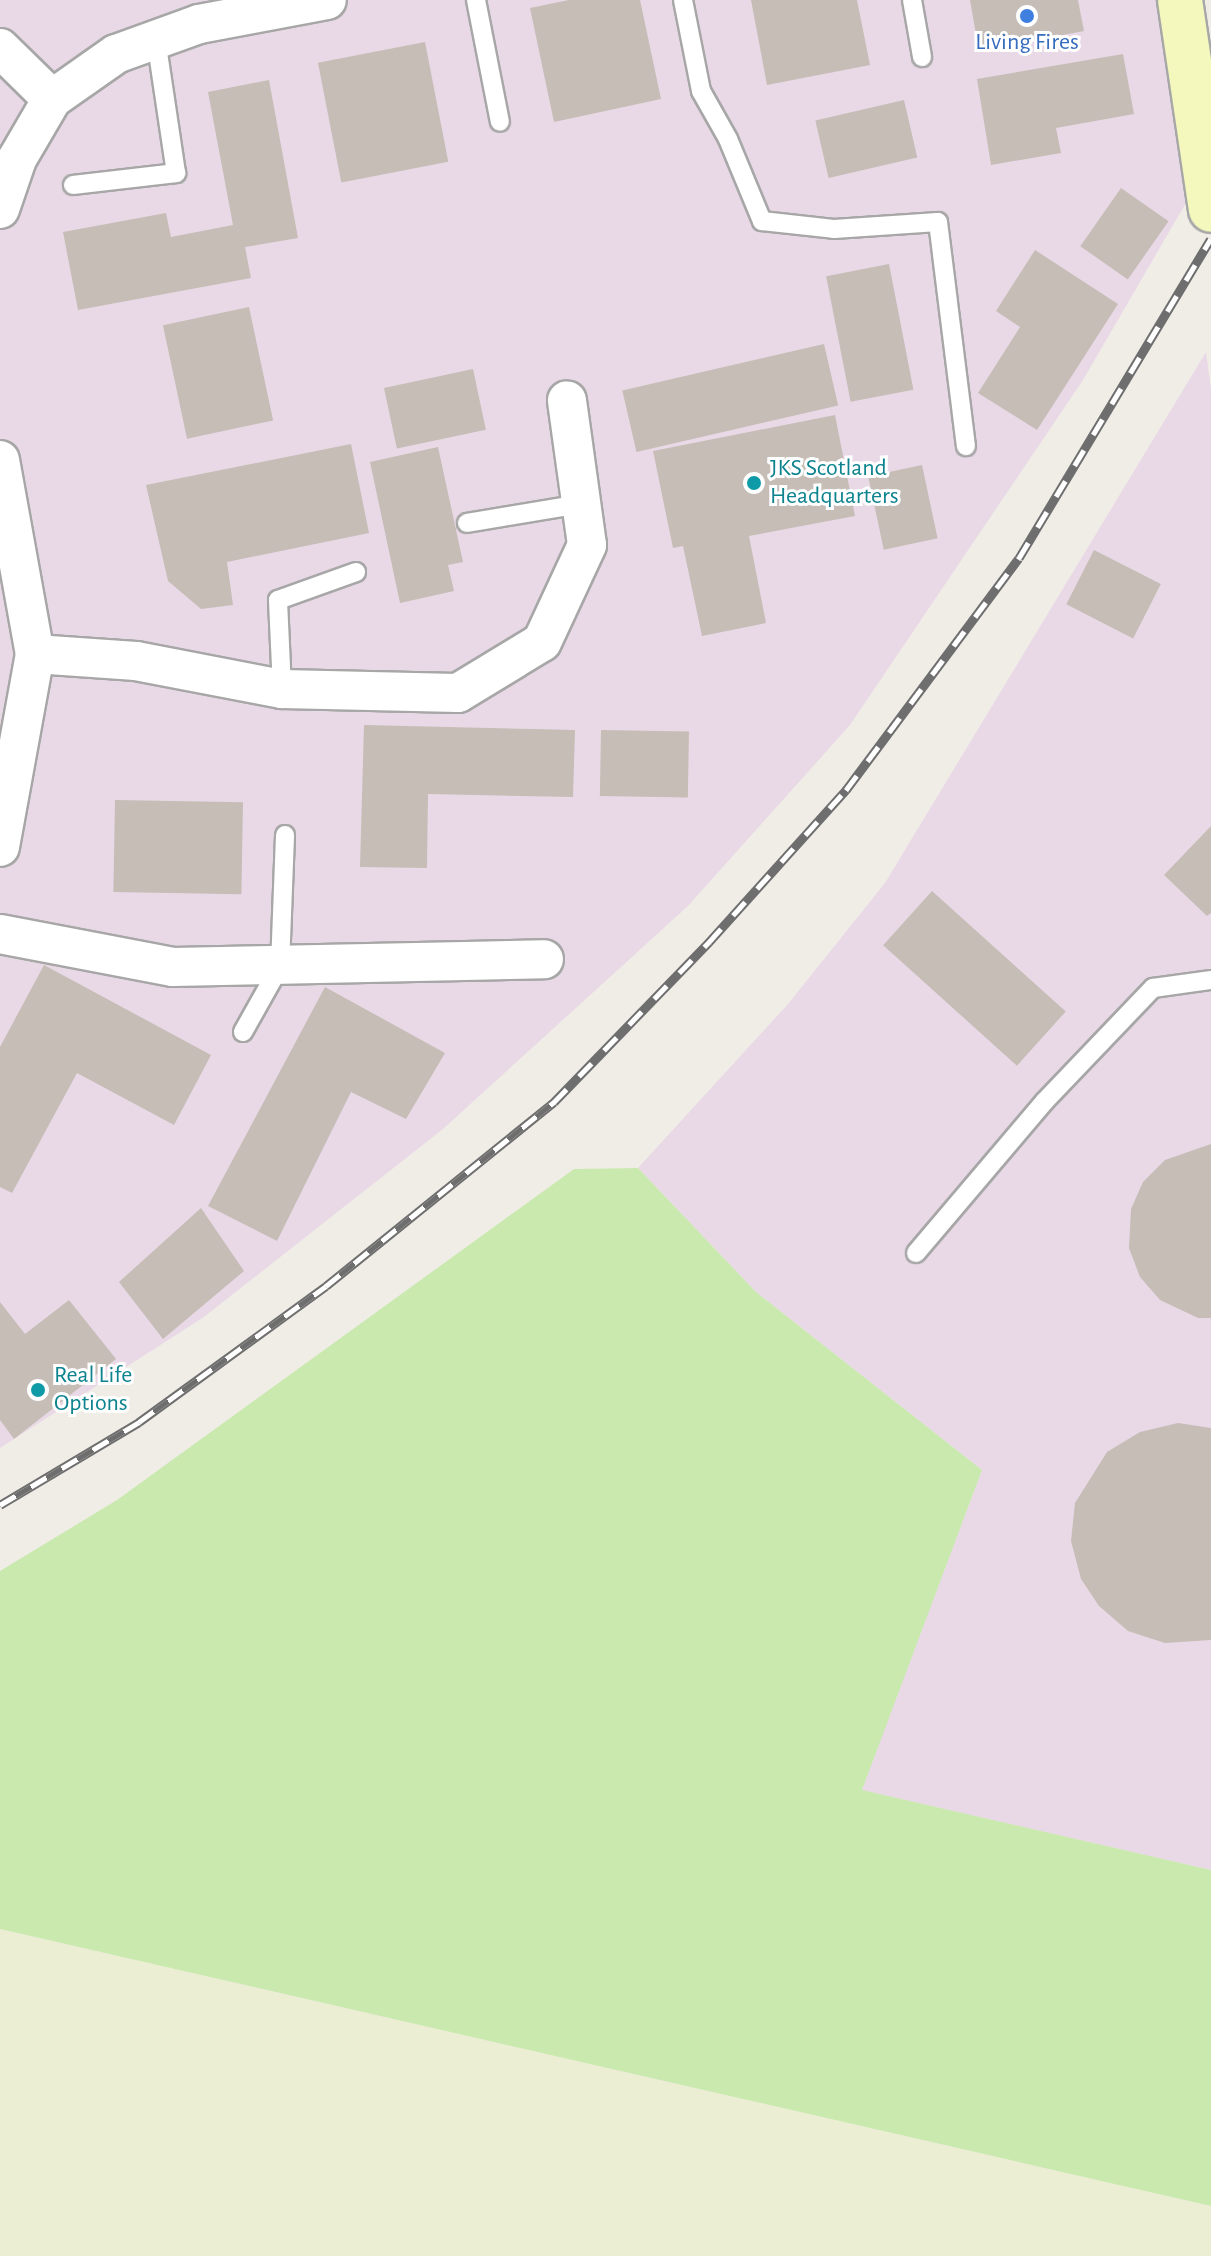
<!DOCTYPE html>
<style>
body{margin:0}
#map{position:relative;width:1211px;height:2256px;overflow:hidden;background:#f0ede7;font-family:"Alegreya Sans",sans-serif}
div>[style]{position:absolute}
.industrial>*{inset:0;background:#e9d9e6}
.farmland>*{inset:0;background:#eceed3}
.grass>*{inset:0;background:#cae9af}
.building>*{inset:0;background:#c5bdb6;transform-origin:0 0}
.roads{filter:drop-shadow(2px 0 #a7a7a7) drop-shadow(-2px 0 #a7a7a7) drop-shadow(0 2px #a7a7a7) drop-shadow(0 -2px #a7a7a7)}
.lane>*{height:18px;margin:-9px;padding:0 9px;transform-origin:9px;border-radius:9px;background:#fff}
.street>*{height:38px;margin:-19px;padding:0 19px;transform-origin:19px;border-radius:19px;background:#fff}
.secondary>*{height:44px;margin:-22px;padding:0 22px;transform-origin:22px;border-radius:22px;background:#f4f8bd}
.rail>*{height:9px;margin-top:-4.5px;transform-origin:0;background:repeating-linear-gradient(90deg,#fff 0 18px,#6e6e6e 0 36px);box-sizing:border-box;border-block:2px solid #6e6e6e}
.dots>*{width:22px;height:22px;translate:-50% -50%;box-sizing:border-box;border:4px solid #fff;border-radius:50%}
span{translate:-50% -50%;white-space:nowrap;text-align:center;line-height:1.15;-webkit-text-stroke:6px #fff;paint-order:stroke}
.shop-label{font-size:24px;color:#366cbe}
.culture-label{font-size:24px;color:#0d838f}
.left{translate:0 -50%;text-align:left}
</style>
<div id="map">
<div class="industrial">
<i style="clip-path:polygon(0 0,1156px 0,1190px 196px,1083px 380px,850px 725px,688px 906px,443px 1129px,204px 1317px,0 1448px)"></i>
<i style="clip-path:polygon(1206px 352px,1211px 389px,1211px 1870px,861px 1790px,982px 1470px,756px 1292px,638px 1168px,788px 1004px,885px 883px)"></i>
</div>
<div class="farmland">
<i style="clip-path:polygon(0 1929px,1211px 2206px,1211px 2256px,0 2256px)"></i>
</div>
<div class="grass">
<i style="clip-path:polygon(638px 1168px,756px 1292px,982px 1470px,862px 1790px,1211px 1870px,1211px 2206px,0 1929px,0 1571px,117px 1500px,574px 1169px)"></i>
</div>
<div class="building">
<i style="clip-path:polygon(569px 0,640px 0,661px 99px,554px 122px,530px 8px)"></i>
<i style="clip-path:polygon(751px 0,857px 0,870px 65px,767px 85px)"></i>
<i style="clip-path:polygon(970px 0,1078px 0,1084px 31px,979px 51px)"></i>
<i style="left:425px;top:42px;width:122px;height:109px;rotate:79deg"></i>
<i style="clip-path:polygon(1123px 54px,1134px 114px,1056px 128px,1061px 153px,991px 165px,977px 79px)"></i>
<i style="clip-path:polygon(269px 80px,298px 238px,245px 247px,251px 278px,78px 310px,63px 232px,166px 213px,171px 237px,233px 225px,208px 92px)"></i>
<i style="left:904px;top:100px;width:59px;height:91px;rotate:77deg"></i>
<i style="left:1121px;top:188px;width:58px;height:71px;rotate:35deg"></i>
<i style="clip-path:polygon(1035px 250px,1118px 304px,1037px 430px,978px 393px,1020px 327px,996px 311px)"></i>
<i style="left:889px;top:264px;width:128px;height:64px;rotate:79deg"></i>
<i style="left:249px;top:307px;width:116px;height:88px;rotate:78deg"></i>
<i style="left:824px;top:344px;width:63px;height:207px;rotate:77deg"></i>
<i style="left:473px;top:369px;width:62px;height:91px;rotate:78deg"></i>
<i style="clip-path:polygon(835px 415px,855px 516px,749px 536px,766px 623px,702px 636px,683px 546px,673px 548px,653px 451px)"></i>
<i style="clip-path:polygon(351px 444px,369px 533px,227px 562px,233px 605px,201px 609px,168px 581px,146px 485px)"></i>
<i style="clip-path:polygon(438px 447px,463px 562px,448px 565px,454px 591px,400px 603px,370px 462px)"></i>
<i style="left:922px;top:465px;width:75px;height:55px;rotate:78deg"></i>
<i style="left:1094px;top:550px;width:75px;height:61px;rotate:27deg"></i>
<i style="clip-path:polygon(364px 725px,575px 730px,573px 797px,428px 794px,427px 868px,360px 867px)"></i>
<i style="left:601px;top:730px;width:88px;height:66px;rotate:1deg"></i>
<i style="left:115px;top:800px;width:128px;height:92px;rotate:1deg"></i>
<i style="clip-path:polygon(1211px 826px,1211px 913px,1207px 916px,1164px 875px)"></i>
<i style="left:932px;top:891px;width:180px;height:73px;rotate:42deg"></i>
<i style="clip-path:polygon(44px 965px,211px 1055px,174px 1125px,77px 1073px,12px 1193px,0 1187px,0 1047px)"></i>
<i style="clip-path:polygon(325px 987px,445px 1053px,406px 1119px,351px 1092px,277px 1241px,208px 1206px)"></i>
<i style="clip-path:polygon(1211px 1144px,1211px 1318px,1198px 1318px,1160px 1300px,1140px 1277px,1129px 1248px,1131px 1209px,1143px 1182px,1165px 1160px)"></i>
<i style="clip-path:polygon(201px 1208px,244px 1271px,163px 1339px,119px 1282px)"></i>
<i style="clip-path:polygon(69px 1300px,116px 1359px,14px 1439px,0 1420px,0 1302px,25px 1334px)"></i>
<i style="clip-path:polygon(1178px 1423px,1211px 1428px,1211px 1640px,1165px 1643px,1128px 1631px,1099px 1606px,1081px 1579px,1071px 1541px,1075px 1503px,1107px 1452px,1140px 1432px)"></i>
</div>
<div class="roads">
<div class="lane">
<i style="left:476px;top:0;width:124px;rotate:78.9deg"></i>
<i style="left:683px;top:0;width:93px;rotate:78.8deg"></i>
<i style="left:701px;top:91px;width:55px;rotate:60.6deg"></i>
<i style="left:728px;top:139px;width:89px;rotate:67.5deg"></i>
<i style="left:762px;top:221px;width:72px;rotate:6.3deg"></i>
<i style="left:834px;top:229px;width:104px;rotate:-3.9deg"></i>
<i style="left:938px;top:222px;width:226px;rotate:82.9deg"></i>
<i style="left:912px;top:0;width:58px;rotate:80deg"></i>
<i style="left:73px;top:185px;width:104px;rotate:-6.6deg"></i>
<i style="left:176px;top:173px;width:135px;rotate:-98.5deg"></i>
<i style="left:467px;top:523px;width:116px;rotate:-9.5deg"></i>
<i style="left:282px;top:689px;width:89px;rotate:-92.6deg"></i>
<i style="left:278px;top:600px;width:83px;rotate:-19.7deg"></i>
<i style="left:243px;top:1032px;width:76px;rotate:-60.7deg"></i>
<i style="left:280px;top:966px;width:131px;rotate:-87.8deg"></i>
<i style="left:916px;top:1253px;width:198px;rotate:-49.7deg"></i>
<i style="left:1044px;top:1102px;width:158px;rotate:-46.3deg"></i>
<i style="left:1153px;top:988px;width:59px;rotate:-7.9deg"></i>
</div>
<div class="street">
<i style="left:0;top:48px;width:73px;rotate:44.4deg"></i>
<i style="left:0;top:209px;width:53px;rotate:-71.2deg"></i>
<i style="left:17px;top:159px;width:69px;rotate:-59.7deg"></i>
<i style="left:52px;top:99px;width:78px;rotate:-35.1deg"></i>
<i style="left:116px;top:54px;width:88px;rotate:-19.9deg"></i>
<i style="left:199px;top:24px;width:130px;rotate:-10.6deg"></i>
<i style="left:0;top:460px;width:197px;rotate:79.8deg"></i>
<i style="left:35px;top:654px;width:196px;rotate:100.3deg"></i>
<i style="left:35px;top:654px;width:101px;rotate:4deg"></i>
<i style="left:136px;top:661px;width:149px;rotate:10.9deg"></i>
<i style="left:282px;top:689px;width:176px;rotate:1.3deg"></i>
<i style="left:458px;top:693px;width:98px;rotate:-31.3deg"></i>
<i style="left:542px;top:642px;width:107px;rotate:-65.1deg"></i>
<i style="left:587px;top:545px;width:146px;rotate:-97.9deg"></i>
<i style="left:0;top:934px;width:176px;rotate:10.8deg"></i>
<i style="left:173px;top:967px;width:371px;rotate:-1.2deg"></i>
</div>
<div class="secondary">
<i style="left:1180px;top:0;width:212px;rotate:81.6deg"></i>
</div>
</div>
<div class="rail">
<i style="left:0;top:1505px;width:162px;rotate:-30.8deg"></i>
<i style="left:139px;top:1422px;width:231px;rotate:-36deg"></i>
<i style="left:326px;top:1286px;width:293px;rotate:-38.9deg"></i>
<i style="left:554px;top:1102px;width:223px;rotate:-45.9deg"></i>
<i style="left:709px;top:942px;width:205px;rotate:-48deg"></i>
<i style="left:846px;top:790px;width:289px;rotate:-53.3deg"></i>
<i style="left:1019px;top:558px;width:372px;rotate:-59deg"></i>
</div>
<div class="dots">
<i style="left:1027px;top:16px;background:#3f7fe0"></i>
<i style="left:754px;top:483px;background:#0f9aa8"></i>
<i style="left:38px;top:1390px;background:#0f9aa8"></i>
</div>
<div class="shop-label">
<span style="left:1027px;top:43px">Living Fires</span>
</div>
<div class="culture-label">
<span class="left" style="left:770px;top:483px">JKS Scotland<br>Headquarters</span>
<span class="left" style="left:54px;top:1390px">Real Life<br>Options</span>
</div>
</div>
